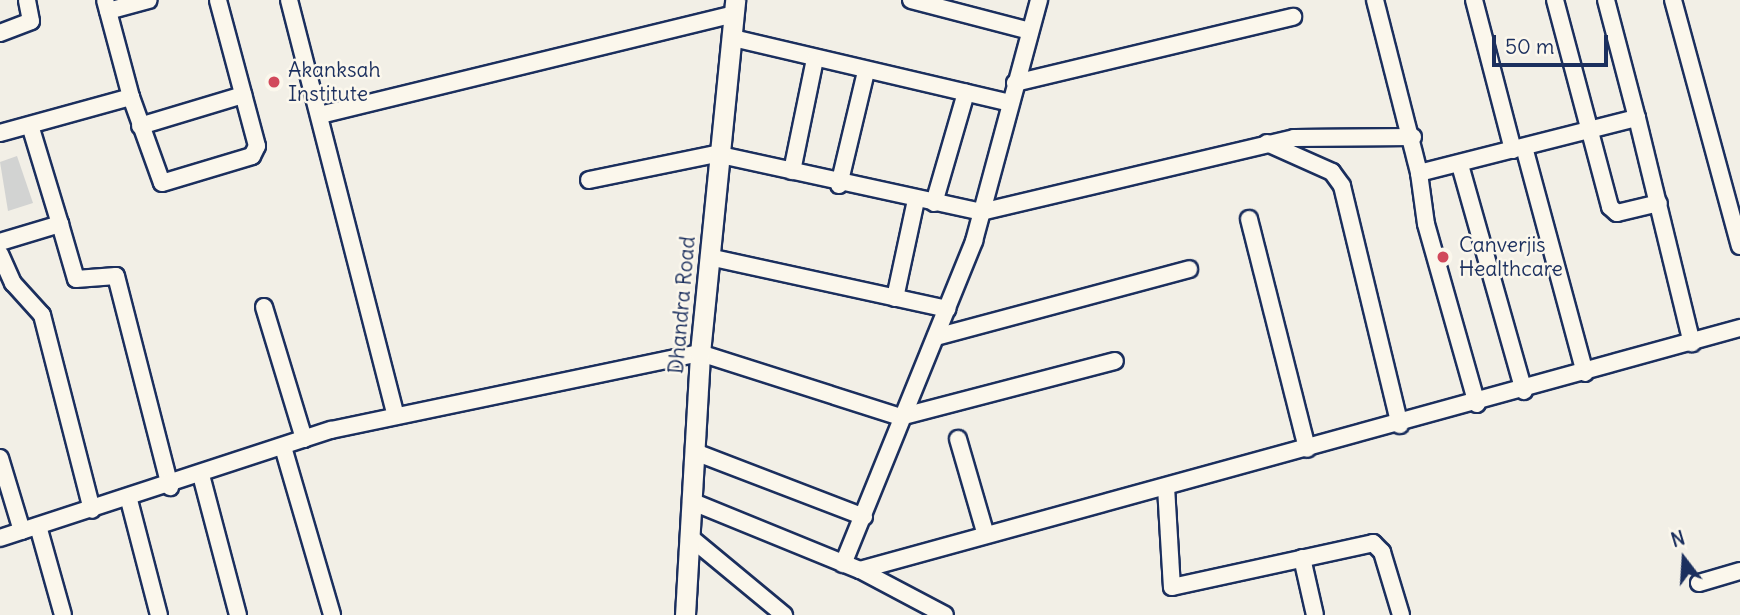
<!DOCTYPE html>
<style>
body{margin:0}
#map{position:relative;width:1740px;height:615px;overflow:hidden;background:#f2efe6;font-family:Delius,sans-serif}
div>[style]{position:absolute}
.green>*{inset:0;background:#d2d3d2}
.roads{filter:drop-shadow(2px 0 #1b2f5e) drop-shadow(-2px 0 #1b2f5e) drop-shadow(0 2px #1b2f5e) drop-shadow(0 -2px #1b2f5e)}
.minor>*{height:16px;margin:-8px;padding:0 8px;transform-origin:8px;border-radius:8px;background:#fbf7ec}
.tertiary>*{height:19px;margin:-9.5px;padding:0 9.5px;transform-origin:9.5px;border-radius:9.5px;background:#fbf7ec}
.dots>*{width:19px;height:19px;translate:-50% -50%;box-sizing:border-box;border:4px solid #fbf7ec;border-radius:50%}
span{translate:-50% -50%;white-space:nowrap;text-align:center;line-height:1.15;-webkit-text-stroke:5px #fbf7ec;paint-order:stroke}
.poi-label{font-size:21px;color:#1b2f5e}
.left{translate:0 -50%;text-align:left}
.street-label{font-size:21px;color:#1b2f5e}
.north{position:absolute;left:1649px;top:524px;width:70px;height:70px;-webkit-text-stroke:5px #fbf7ec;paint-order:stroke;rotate:343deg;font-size:19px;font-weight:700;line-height:28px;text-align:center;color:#1b2f5e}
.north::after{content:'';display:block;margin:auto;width:24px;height:32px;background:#1b2f5e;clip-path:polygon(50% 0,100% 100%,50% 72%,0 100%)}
.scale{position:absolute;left:1492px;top:35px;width:116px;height:32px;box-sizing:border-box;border:4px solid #1b2f5e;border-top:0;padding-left:9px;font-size:21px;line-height:24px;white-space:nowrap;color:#1b2f5e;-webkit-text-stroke:5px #fbf7ec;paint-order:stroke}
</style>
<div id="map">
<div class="green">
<i style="clip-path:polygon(17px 156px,33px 203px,8px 211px,0 162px)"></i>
</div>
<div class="roads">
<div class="minor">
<i style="left:289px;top:0;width:427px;rotate:75.6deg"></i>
<i style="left:911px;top:0;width:123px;rotate:14.6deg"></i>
<i style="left:1375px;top:0;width:179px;rotate:75.7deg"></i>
<i style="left:1419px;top:173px;width:225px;rotate:-14.2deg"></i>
<i style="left:1637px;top:118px;width:232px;rotate:76.3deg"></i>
<i style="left:1474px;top:0;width:155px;rotate:75.4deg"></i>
<i style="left:1555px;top:0;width:214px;rotate:75.1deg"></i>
<i style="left:1610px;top:207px;width:9px;rotate:41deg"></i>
<i style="left:1617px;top:213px;width:43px;rotate:-13.4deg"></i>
<i style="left:1606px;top:0;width:122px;rotate:75.3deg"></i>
<i style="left:1673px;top:0;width:255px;rotate:74.8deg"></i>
<i style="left:108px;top:11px;width:42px;rotate:-15deg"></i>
<i style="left:0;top:33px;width:33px;rotate:-21deg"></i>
<i style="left:31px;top:21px;width:21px;rotate:-101deg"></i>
<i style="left:733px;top:38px;width:285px;rotate:13.2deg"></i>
<i style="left:1015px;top:83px;width:286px;rotate:-13.4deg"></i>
<i style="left:131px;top:97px;width:91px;rotate:70.2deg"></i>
<i style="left:162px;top:183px;width:94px;rotate:-16.7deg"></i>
<i style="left:252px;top:156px;width:11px;rotate:-63deg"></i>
<i style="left:257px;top:146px;width:151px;rotate:-105deg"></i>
<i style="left:320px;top:115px;width:426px;rotate:-13.7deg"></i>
<i style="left:140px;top:126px;width:108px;rotate:-16.8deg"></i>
<i style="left:0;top:133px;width:136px;rotate:-15.4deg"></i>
<i style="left:131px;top:97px;width:100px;rotate:-105deg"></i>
<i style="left:1267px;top:143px;width:71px;rotate:24deg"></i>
<i style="left:1332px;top:172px;width:17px;rotate:54deg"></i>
<i style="left:1342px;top:186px;width:246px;rotate:76.4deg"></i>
<i style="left:1524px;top:147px;width:234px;rotate:74.9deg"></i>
<i style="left:1460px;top:165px;width:235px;rotate:74.2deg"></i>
<i style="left:792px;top:171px;width:114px;rotate:-78.4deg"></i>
<i style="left:1419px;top:173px;width:51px;rotate:82.2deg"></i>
<i style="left:1426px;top:224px;width:187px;rotate:74.2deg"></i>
<i style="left:589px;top:180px;width:130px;rotate:-11.6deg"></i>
<i style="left:716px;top:154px;width:271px;rotate:12.3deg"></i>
<i style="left:981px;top:212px;width:322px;rotate:-13.3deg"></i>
<i style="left:1294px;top:138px;width:119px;rotate:-0.5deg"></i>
<i style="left:839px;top:185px;width:116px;rotate:-76.6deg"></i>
<i style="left:934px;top:203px;width:115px;rotate:-73.8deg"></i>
<i style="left:1249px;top:219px;width:237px;rotate:75.8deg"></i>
<i style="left:60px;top:224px;width:57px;rotate:73.8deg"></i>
<i style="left:76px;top:279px;width:40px;rotate:-4.3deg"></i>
<i style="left:116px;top:276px;width:218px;rotate:75.6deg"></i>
<i style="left:0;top:242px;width:63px;rotate:-16.7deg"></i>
<i style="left:60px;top:224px;width:103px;rotate:-106.9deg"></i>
<i style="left:0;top:254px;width:32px;rotate:66deg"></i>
<i style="left:13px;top:283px;width:43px;rotate:47.8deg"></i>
<i style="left:42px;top:315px;width:201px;rotate:75.6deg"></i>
<i style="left:709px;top:257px;width:244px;rotate:12.3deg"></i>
<i style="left:895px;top:298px;width:100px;rotate:-77.9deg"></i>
<i style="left:264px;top:307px;width:138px;rotate:73.1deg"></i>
<i style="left:936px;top:337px;width:262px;rotate:-15deg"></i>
<i style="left:958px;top:439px;width:97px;rotate:73.8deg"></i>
<i style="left:283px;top:447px;width:175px;rotate:73.7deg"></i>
<i style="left:695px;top:452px;width:181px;rotate:21deg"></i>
<i style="left:0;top:458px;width:76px;rotate:73.2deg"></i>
<i style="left:201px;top:475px;width:145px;rotate:75.2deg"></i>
<i style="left:1166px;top:487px;width:100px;rotate:86.6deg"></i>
<i style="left:1172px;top:587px;width:206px;rotate:-12.3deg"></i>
<i style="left:1373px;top:543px;width:13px;rotate:45deg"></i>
<i style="left:1382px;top:552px;width:66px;rotate:73.2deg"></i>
<i style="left:129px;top:500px;width:119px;rotate:75.4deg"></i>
<i style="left:693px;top:502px;width:180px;rotate:22.2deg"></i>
<i style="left:860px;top:570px;width:96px;rotate:27.9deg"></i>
<i style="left:38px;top:526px;width:92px;rotate:74.3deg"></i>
<i style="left:0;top:538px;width:348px;rotate:-18.1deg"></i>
<i style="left:331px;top:430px;width:377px;rotate:-11.8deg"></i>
<i style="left:700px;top:353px;width:210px;rotate:17.7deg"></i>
<i style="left:900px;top:417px;width:222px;rotate:-14.6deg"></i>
<i style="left:691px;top:538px;width:121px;rotate:39.6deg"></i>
<i style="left:1302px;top:558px;width:58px;rotate:77.2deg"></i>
<i style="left:843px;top:564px;width:349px;rotate:-67.9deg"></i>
<i style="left:974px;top:241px;width:250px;rotate:-74.9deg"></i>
<i style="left:860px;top:570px;width:913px;rotate:-15.38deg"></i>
<i style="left:1699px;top:583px;width:43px;rotate:-16.3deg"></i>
</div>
<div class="tertiary">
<i style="left:685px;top:615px;width:262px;rotate:-86.7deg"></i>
<i style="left:700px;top:353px;width:355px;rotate:-84.3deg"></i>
</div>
</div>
<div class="dots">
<i style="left:274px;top:82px;background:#d1495b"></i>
<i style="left:1443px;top:257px;background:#d1495b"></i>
</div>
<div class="poi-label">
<span class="left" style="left:288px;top:82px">Akanksah<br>Institute</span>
<span class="left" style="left:1459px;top:257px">Canverjis<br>Healthcare</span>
</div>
<div class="street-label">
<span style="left:682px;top:305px;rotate:-85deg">Dhandra Road</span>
</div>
<div class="north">N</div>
<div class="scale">50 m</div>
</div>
